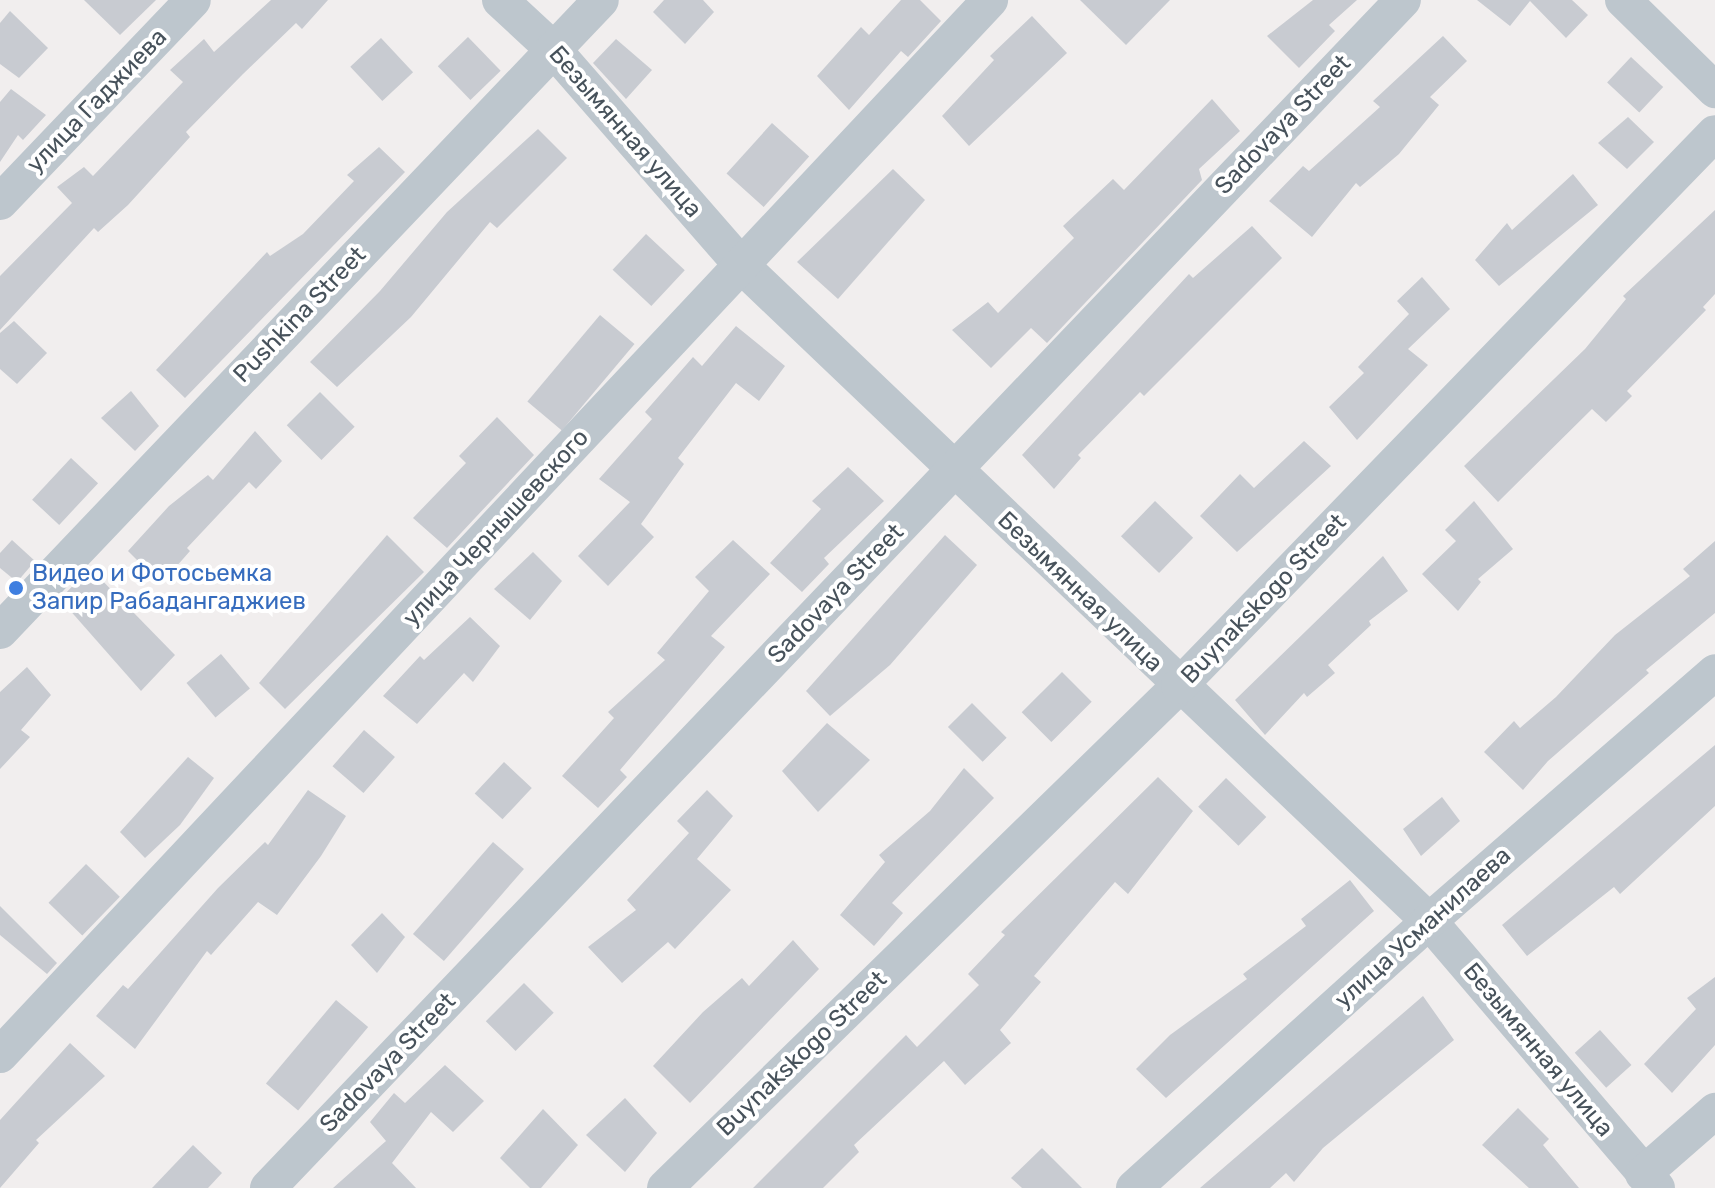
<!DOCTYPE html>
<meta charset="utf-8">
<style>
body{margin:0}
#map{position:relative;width:1715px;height:1188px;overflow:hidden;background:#f1eeee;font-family:Rubik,sans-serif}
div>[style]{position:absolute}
.building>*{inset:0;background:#c8cbd1;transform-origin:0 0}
.minor>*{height:36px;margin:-18px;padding:0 18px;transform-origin:18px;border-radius:18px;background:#bdc6cd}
.dots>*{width:22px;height:22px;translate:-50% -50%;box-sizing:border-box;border:4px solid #fff;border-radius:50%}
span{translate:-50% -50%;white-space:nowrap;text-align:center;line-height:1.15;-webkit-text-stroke:8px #fff;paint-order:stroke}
.street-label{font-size:24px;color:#47525b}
.shop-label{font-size:24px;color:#366cbe}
.left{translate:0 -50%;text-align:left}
</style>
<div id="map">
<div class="building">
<i style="clip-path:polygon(84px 0,156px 0,120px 35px)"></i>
<i style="clip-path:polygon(271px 0,328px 0,302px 29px,296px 23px,243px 74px,186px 132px,190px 137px,128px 205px,98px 232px,94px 228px,0 330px,0 276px,72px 203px,57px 187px,84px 167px,93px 176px,183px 82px,170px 70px,204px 39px,214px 52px)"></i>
<i style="clip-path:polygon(664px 0,703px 0,714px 12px,685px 44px,653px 12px)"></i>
<i style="clip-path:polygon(901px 0,920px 0,941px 21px,908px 57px,901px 51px,849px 110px,817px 76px,861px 27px,869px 35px)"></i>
<i style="clip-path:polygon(1080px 0,1170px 0,1126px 45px)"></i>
<i style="clip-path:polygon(1313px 0,1357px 0,1329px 25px,1335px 31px,1299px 68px,1267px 36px)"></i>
<i style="clip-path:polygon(1477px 0,1572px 0,1588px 15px,1566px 38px,1530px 1px,1510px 26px)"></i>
<i style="clip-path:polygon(10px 11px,48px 48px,19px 78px,0 64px,0 23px)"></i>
<i style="clip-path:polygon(1032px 16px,1067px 53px,969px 146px,942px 116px,994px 60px,990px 56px)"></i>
<i style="clip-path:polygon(1443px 36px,1467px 61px,1430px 97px,1439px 105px,1399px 154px,1360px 187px,1356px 183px,1312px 237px,1269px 201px,1303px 166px,1309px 171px,1380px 107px,1373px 101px)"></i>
<i style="left:468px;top:37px;width:47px;height:42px;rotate:46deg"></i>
<i style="left:381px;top:38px;width:47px;height:42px;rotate:47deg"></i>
<i style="clip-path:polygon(616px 39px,652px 70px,626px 99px,593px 63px)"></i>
<i style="left:1631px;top:57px;width:44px;height:35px;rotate:43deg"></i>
<i style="clip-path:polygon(11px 89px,46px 115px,23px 140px,18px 135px,0 162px,0 102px)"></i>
<i style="clip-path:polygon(1212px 99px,1240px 131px,1199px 169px,1202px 180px,1047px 343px,1031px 328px,991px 368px,952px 330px,988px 302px,998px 313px,1074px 238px,1063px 226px,1113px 179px,1124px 190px)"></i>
<i style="clip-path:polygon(1628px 117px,1654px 142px,1627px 169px,1598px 143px)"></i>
<i style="left:772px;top:123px;width:50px;height:68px;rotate:42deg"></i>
<i style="clip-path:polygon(538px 129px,567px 158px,497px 228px,490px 222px,411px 317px,337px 387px,310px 362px,380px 291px,447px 212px)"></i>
<i style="clip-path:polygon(379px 147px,405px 172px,185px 398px,156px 370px,267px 252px,270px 256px,303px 234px,354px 181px,347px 175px)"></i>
<i style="clip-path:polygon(893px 169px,925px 200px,838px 299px,797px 262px)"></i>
<i style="clip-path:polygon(1573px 174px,1598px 205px,1499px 286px,1475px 260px,1507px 223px,1512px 230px)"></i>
<i style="clip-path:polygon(1715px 210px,1715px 294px,1703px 307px,1706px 310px,1627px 391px,1632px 396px,1606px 422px,1592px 409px,1498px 502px,1464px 466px,1585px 349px,1626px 299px,1623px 296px)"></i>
<i style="clip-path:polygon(1252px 226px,1282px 258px,1144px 396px,1140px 392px,1078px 455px,1081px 458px,1054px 489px,1022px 455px,1189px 274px,1193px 278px)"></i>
<i style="left:646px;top:234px;width:53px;height:49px;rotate:43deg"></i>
<i style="clip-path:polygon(1422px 277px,1450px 309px,1408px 349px,1428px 365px,1357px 440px,1329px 407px,1364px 373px,1358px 367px,1409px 314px,1397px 301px)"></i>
<i style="left:600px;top:315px;width:45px;height:113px;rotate:40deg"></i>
<i style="clip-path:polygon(14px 321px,47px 353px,17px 384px,0 369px,0 333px)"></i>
<i style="clip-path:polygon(736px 326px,785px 366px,759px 401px,736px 383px,678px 458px,684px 464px,641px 524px,654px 537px,608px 586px,578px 556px,630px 502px,599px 479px,652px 419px,645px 412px,693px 357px,702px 366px)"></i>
<i style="clip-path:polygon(131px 391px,159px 426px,135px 451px,101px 418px)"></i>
<i style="left:320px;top:392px;width:49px;height:47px;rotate:45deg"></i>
<i style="clip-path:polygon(497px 417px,534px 455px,447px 548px,413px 518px,466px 463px,459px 456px)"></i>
<i style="clip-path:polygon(255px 431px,282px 461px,256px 489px,249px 482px,187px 548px,190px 551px,161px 584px,128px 551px,169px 506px,208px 475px,213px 480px)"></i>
<i style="clip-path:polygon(1304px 441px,1331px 466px,1237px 552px,1200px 516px,1240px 474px,1254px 488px)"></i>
<i style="left:71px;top:458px;width:37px;height:57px;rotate:43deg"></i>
<i style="clip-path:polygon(848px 467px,884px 501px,824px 558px,829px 564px,802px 592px,770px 563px,821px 509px,812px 501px)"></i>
<i style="left:1155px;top:501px;width:53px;height:49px;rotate:44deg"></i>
<i style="clip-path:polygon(1474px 501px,1513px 549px,1478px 579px,1481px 582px,1458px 611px,1422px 574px,1456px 541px,1445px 530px)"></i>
<i style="clip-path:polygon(387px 535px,424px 572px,285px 709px,259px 683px)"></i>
<i style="clip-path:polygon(945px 535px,977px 565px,890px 665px,830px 716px,806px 691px)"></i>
<i style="clip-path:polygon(12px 540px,35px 561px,17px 582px,0 568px,0 553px)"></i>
<i style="clip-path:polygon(733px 540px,770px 574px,711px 636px,725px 647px,620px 770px,627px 777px,598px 808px,562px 776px,614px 718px,608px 712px,665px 660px,657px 653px,709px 591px,695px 577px)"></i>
<i style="clip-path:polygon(1715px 541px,1715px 613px,1646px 670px,1649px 673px,1548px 761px,1523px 790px,1484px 752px,1514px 721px,1520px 728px,1556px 697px,1615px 635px,1690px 576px,1683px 569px)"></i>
<i style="clip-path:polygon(533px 552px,562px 581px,530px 620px,494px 589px)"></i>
<i style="clip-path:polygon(1383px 556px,1408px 591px,1369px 621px,1371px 625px,1328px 665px,1335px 673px,1307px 697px,1304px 693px,1265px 735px,1235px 700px)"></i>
<i style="clip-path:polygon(90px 568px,175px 655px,141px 691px,60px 599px)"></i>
<i style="clip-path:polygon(470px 617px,500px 646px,473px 682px,464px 673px,417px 724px,383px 696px,420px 656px,424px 660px)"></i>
<i style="left:221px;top:654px;width:45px;height:45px;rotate:50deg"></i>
<i style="clip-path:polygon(27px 667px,51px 695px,21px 730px,30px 737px,0 769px,0 692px)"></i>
<i style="left:1062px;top:672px;width:42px;height:57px;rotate:45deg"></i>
<i style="left:972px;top:703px;width:49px;height:34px;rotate:45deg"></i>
<i style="clip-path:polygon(827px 723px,870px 760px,818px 812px,782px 771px)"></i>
<i style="left:364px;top:730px;width:41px;height:48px;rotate:41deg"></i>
<i style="clip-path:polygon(1715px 745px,1715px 806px,1620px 894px,1614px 887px,1527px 956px,1502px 925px)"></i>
<i style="clip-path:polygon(188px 757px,214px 778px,180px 825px,145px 858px,120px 832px)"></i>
<i style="left:504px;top:762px;width:38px;height:43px;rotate:43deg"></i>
<i style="clip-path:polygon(964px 768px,994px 798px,892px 903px,903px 913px,874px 946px,840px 915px,885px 862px,879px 855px,930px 811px)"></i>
<i style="clip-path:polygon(1158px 777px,1193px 811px,1128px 894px,1115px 882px,1034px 976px,1041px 982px,1000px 1030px,1011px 1043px,965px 1085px,944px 1061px,854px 1145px,859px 1152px,823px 1188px,753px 1188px,906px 1035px,917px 1047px,979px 985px,968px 974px,1005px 935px,1001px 932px)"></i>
<i style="left:1226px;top:778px;width:56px;height:40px;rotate:44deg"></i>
<i style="clip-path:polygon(308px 790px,346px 816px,321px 856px,277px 915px,258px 902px,211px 955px,207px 951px,135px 1049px,96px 1016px,123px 985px,128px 989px,218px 888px,265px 842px,268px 845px)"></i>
<i style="clip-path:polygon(707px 790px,733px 816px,697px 859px,731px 890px,675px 949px,668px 942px,622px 983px,588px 947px,636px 910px,627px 900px,689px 833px,677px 821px)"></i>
<i style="clip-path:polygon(1442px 797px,1460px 821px,1421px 856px,1403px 829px)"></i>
<i style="left:493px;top:842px;width:41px;height:122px;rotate:41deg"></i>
<i style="left:86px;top:864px;width:47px;height:54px;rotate:44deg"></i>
<i style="clip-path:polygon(1350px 880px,1374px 911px,1166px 1098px,1136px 1069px,1170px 1035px,1247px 979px,1243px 974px,1306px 926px,1301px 919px)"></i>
<i style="clip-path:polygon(0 906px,57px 963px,47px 974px,0 935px)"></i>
<i style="clip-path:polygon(382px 913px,405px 937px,377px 973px,351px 945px)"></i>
<i style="clip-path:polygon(793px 940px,819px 969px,690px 1103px,653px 1066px,703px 1012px,742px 978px,749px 986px)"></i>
<i style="clip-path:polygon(1715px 977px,1715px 1045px,1672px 1093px,1644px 1064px,1696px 1009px,1687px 998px)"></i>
<i style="left:524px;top:983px;width:42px;height:54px;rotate:45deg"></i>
<i style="clip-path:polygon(1423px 996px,1454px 1040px,1323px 1148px,1294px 1182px,1286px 1173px,1270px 1188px,1200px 1188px)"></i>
<i style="left:336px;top:1000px;width:42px;height:109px;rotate:40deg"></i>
<i style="left:1600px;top:1030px;width:47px;height:34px;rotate:48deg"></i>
<i style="clip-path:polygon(70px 1043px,105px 1076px,36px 1140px,39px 1143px,0 1188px,0 1120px)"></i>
<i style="clip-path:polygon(445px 1065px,484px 1101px,453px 1132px,431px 1112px,392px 1163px,416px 1188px,333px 1188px,386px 1141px,370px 1122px,394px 1093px,405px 1103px)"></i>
<i style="clip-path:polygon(625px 1098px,657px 1133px,625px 1172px,586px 1135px)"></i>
<i style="clip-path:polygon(1518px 1108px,1549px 1139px,1543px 1145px,1579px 1188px,1529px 1188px,1482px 1145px)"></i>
<i style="clip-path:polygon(543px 1109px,578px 1145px,541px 1188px,530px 1188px,500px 1158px)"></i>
<i style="clip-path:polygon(193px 1145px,222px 1173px,208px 1188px,152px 1188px)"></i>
<i style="clip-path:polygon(1042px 1148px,1082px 1188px,1022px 1188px,1011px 1178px)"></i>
</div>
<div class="minor">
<i style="left:500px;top:0;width:72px;rotate:42.8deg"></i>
<i style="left:553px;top:49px;width:289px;rotate:48.9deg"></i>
<i style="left:743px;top:267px;width:948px;rotate:43.63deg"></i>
<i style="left:1429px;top:921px;width:351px;rotate:49.5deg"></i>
<i style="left:1623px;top:0;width:129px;rotate:44.4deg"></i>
<i style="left:0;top:202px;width:279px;rotate:-46.3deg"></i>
<i style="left:0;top:631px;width:871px;rotate:-46.39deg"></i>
<i style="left:0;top:1055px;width:1447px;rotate:-46.82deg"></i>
<i style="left:1643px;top:1174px;width:96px;rotate:-41.2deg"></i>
<i style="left:268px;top:1188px;width:1643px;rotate:-46.31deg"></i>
<i style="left:665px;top:1188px;width:718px;rotate:-44.32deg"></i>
<i style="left:1179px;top:686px;width:770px;rotate:-45.89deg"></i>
<i style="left:1134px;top:1188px;width:398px;rotate:-42.1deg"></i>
<i style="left:1429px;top:921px;width:379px;rotate:-41deg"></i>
</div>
<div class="dots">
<i style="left:16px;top:588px;background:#3f7fe0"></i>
</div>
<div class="street-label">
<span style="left:97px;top:101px;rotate:-46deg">улица Гаджиева</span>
<span style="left:1283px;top:125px;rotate:-46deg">Sadovaya Street</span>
<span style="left:625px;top:132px;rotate:49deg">Безымянная улица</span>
<span style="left:300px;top:315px;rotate:-46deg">Pushkina Street</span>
<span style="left:496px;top:528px;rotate:-47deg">улица Чернышевского</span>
<span style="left:1080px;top:592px;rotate:44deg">Безымянная улица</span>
<span style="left:836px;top:594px;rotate:-46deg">Sadovaya Street</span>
<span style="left:1264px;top:599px;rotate:-46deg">Buynakskogo Street</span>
<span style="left:1423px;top:928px;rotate:-42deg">улица Усманилаева</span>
<span style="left:1538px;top:1050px;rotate:50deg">Безымянная улица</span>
<span style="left:802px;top:1054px;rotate:-44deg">Buynakskogo Street</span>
<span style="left:388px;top:1063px;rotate:-46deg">Sadovaya Street</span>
</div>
<div class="shop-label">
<span class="left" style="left:32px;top:588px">Видео и Фотосьемка<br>Запир Рабадангаджиев</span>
</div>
</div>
